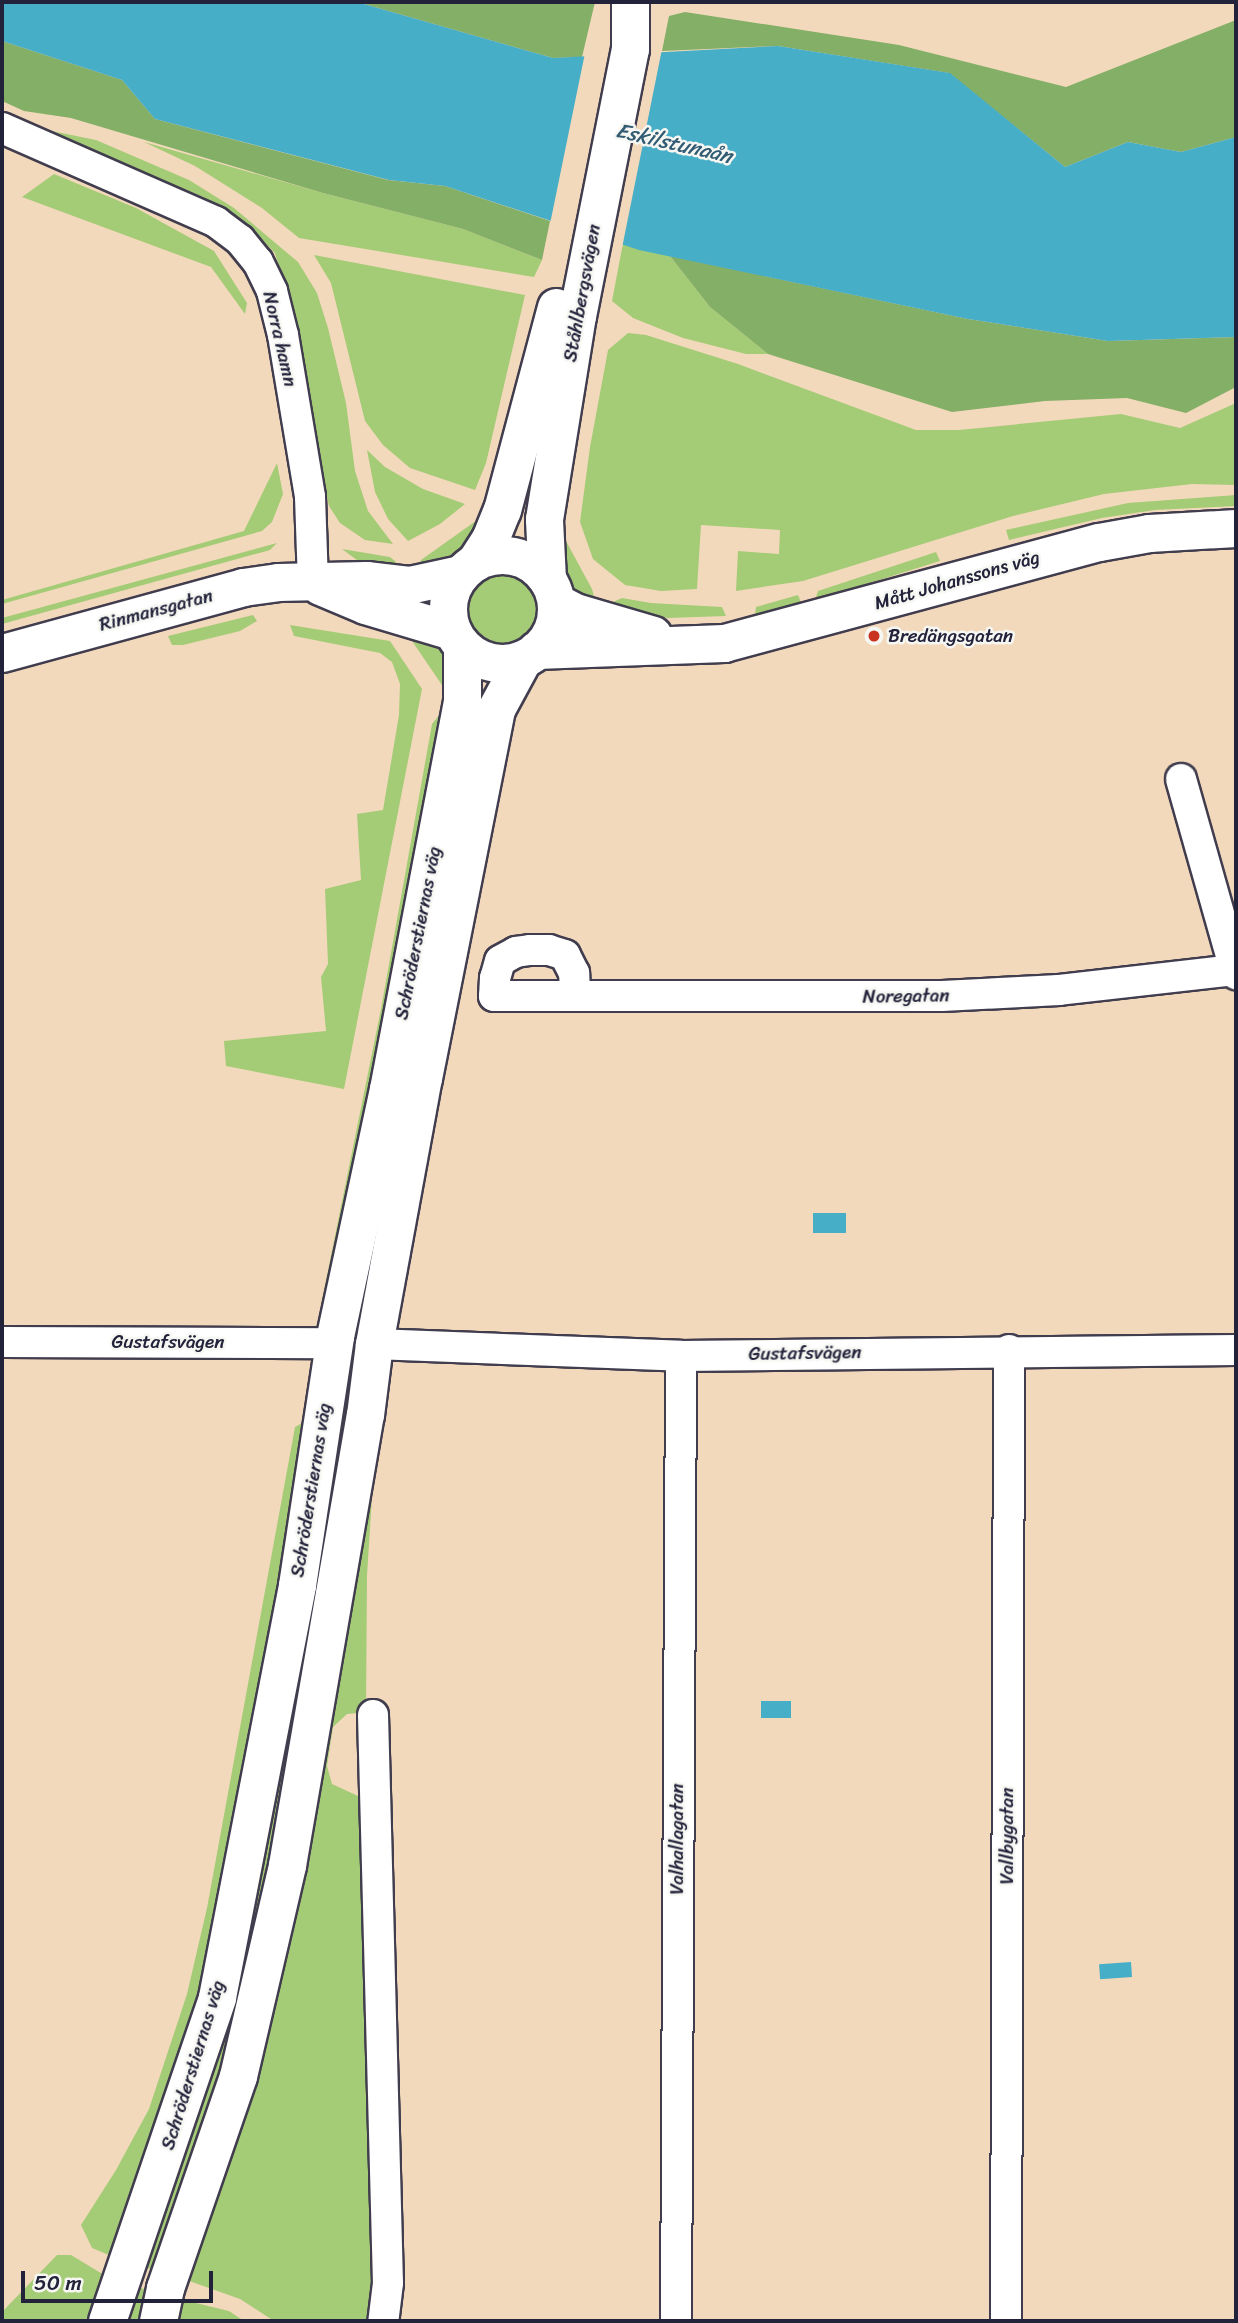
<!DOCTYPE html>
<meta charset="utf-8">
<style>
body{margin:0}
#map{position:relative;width:1238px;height:2323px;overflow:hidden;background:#f3d9bb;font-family:Sriracha,sans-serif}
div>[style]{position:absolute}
.green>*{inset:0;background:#a4cb76}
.round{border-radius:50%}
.forest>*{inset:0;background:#83af67}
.water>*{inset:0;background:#47aec7;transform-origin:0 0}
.pier>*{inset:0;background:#f3d9bb}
.roads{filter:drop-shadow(2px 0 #413d4e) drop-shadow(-2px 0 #413d4e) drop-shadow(0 2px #413d4e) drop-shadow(0 -2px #413d4e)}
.minor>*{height:30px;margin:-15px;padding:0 15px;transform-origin:15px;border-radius:15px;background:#fff}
.tertiary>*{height:37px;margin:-18.5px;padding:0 18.5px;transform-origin:18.5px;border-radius:18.5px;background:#fff}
.tertiary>.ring{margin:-18.5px;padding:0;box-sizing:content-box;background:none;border:37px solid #fff;border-radius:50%}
.dots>*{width:19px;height:19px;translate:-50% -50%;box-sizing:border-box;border:4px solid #f6f6f2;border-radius:50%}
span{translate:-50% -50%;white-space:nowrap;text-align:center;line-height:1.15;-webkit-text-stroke:5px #f6f6f2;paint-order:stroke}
.street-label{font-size:19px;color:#22223b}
.poi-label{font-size:19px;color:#22223b}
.left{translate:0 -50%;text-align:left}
.water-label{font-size:21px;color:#315a73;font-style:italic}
.frame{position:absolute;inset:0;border:4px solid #22223b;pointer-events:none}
.scale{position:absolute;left:21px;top:2271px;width:192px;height:32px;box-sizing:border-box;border:4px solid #22223b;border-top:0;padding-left:9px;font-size:21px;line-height:24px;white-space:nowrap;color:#22223b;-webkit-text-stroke:5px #f6f6f2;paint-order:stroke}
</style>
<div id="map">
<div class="green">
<i style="clip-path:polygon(37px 128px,96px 140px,189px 180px,234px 208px,298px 262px,317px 293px,328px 328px,346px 403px,355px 471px,368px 511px,393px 544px,365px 540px,340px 523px,329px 506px,287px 297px,275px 253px,246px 225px,203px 197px)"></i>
<i style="clip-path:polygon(144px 142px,323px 193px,463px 229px,542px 260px,534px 277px,299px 238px,262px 208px,195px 166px)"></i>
<i style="clip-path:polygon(54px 174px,136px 208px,214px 251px,247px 303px,245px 314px,211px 267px,22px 197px)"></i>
<i style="clip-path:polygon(623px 243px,670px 256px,710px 307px,768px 354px,746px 354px,683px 338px,633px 318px,612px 301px)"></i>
<i style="clip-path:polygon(314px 255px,525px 295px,486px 463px,475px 490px,410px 468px,383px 445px,365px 421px,331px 283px)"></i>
<i style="clip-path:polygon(628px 333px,646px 335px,738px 364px,916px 430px,959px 430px,1121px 414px,1180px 428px,1236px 403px,1236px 485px,1192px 484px,1104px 494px,1013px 516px,803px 581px,736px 591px,738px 551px,779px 554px,780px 530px,701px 525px,697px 589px,661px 591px,625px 585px,593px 559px,580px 522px,590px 447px,608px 350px)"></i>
<i style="clip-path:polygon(367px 450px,385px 467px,423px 489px,465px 504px,440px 524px,408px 541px,388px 519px,375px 492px)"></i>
<i style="clip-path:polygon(277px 463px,283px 494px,272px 522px,262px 531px,2px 604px,2px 600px,244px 531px)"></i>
<i style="clip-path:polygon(1236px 495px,1236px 506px,1155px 510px,1102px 518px,1009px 540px,1006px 530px,1128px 503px)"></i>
<i style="clip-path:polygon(480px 518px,480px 535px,432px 568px,417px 572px,421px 560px)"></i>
<i style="clip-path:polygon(560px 530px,592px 589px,596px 604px,581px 599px,569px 580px,556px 549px)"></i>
<i style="clip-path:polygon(277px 543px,270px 550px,2px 624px,2px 618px)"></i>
<i style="clip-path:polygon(342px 549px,390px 557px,396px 562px,395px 572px,365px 566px)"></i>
<i style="clip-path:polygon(936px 552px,940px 561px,815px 600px,818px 591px)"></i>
<i class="round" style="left:466px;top:575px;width:70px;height:70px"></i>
<i style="clip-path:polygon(798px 595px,802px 605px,755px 615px,756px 607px)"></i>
<i style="clip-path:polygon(622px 598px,651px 603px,722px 607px,726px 616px,668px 618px,615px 611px,613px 602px)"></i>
<i style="clip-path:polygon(253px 615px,257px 621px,240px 631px,183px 645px,172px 645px,168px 636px)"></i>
<i style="clip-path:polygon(290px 625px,390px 641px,422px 689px,344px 1089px,226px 1066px,224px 1041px,326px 1031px,321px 977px,328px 964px,325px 889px,361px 880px,357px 814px,383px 810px,399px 715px,400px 684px,392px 662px,380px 653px,294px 636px)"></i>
<i style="clip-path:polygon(408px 635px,430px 637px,443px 653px,449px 669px,446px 691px)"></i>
<i style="clip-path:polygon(440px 714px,450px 716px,332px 1297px,321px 1305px,381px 1009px,432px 724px)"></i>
<i style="clip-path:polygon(315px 1416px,208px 1972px,121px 2260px,92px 2248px,81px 2225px,116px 2170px,149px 2109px,187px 1994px,207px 1908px,295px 1427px)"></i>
<i style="clip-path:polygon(344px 1424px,352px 1425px,254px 1967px,159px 2272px,139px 2265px,326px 1485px)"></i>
<i style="clip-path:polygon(376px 1434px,367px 1576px,366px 1712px,347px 1714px,333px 1727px,327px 1766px,332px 1784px,358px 1796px,361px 1801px,377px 2288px,367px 2321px,274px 2321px,240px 2299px,178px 2277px,243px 2099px,277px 1991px,290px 1899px)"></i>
<i style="clip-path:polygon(57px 2255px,71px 2255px,114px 2281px,100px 2309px,84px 2321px,2px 2321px,2px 2312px)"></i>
<i style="clip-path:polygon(134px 2286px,154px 2292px,147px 2321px,125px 2321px)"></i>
<i style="clip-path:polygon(175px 2298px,229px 2311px,244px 2321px,172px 2321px)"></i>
</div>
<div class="forest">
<i style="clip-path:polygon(357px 2px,595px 2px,582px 57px,553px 58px)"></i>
<i style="clip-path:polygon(685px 12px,899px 45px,1066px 87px,1236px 20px,1236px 137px,1181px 152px,1128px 142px,1065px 167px,949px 73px,778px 46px,662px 51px,669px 16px)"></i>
<i style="clip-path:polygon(2px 41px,122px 80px,155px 119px,388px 180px,445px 186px,550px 221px,542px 260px,463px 229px,323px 193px,71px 118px,24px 111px,2px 101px)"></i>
<i style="clip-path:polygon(670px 256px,968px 319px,1108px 341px,1236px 337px,1236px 387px,1186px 413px,1127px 398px,1045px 401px,952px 412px,768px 354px,710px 307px)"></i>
</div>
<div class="water">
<i style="clip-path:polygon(2px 2px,357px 2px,553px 58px,778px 46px,950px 73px,1065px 167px,1128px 142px,1181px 152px,1236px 137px,1236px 337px,1108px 341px,968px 319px,639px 250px,445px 186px,389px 180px,155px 119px,122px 80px,2px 41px)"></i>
<i style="left:813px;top:1213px;width:33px;height:20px"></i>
<i style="left:791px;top:1701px;width:17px;height:30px;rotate:90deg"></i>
<i style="left:1131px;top:1962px;width:15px;height:32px;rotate:86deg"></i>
</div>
<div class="pier">
<i style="clip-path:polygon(662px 49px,622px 248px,550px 224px,585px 53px)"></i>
</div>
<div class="roads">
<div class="minor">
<i style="left:2px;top:128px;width:234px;rotate:23.7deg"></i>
<i style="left:216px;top:222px;width:30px;rotate:37deg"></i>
<i style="left:240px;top:240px;width:28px;rotate:51deg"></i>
<i style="left:258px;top:262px;width:32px;rotate:64deg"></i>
<i style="left:272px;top:291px;width:45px;rotate:76deg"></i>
<i style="left:283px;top:335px;width:164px;rotate:80.5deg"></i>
<i style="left:310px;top:497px;width:86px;rotate:88deg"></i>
<i style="left:1181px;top:779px;width:203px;rotate:74.2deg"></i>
<i style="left:575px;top:996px;width:23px;rotate:-92deg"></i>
<i style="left:574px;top:973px;width:20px;rotate:-117deg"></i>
<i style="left:565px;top:955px;width:17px;rotate:-163deg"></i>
<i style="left:549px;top:950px;width:19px;rotate:180deg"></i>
<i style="left:530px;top:950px;width:14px;rotate:172deg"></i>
<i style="left:516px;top:952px;width:18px;rotate:151deg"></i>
<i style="left:500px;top:961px;width:18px;rotate:106deg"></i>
<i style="left:495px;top:978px;width:18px;rotate:93deg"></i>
<i style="left:494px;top:996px;width:448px"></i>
<i style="left:942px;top:996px;width:117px;rotate:-2.9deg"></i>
<i style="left:1059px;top:990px;width:177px;rotate:-6.5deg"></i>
<i style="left:2px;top:1342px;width:332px;rotate:0.2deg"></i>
<i style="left:374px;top:1344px;width:307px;rotate:2.2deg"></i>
<i style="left:681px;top:1356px;width:555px;rotate:-0.62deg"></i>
<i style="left:373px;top:1715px;width:568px;rotate:88.49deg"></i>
<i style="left:388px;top:2283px;width:38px;rotate:97deg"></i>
<i style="left:676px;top:2321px;width:965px;rotate:-89.7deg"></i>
<i style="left:1006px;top:2321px;width:971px;rotate:-89.82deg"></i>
</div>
<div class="tertiary">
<i class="ring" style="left:448px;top:555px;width:71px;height:71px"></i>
<i style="left:475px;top:562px;width:27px;rotate:-57deg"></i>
<i style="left:490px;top:539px;width:31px;rotate:-68deg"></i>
<i style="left:502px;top:510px;width:210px;rotate:-75.1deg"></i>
<i style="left:547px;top:579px;width:60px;rotate:-92.9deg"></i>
<i style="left:544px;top:519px;width:206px;rotate:-80.8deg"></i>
<i style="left:577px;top:316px;width:272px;rotate:-78.8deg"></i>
<i style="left:630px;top:49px;width:47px;rotate:-90deg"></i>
<i style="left:320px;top:586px;width:49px;rotate:22.9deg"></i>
<i style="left:365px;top:605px;width:91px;rotate:16.6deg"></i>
<i style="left:556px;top:602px;width:21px;rotate:28deg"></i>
<i style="left:575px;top:612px;width:81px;rotate:16.4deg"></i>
<i style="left:536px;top:650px;width:188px;rotate:-2.1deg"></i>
<i style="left:724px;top:643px;width:388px;rotate:-15.1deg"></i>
<i style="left:1099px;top:542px;width:51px;rotate:-10.2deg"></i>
<i style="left:1149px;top:533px;width:87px;rotate:-3.3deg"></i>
<i style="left:2px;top:653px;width:250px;rotate:-15.3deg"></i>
<i style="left:243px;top:587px;width:35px;rotate:-8deg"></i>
<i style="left:278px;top:582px;width:88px;rotate:-1.3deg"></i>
<i style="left:366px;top:580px;width:43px;rotate:6.6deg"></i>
<i style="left:409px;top:585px;width:52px;rotate:-12.2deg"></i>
<i style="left:107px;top:2321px;width:342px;rotate:-71.2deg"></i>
<i style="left:217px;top:1997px;width:420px;rotate:-79deg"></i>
<i style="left:297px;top:1585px;width:252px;rotate:-81.3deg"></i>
<i style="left:335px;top:1336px;width:253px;rotate:-77.9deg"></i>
<i style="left:388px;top:1089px;width:394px;rotate:-79.2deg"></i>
<i style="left:462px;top:702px;width:56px;rotate:-90deg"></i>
<i style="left:158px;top:2321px;width:34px;rotate:-78deg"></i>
<i style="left:165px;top:2288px;width:224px;rotate:-71deg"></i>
<i style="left:238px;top:2076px;width:217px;rotate:-76.9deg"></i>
<i style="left:287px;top:1865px;width:457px;rotate:-80.2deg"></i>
<i style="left:365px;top:1415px;width:72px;rotate:-82.8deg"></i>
<i style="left:374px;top:1344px;width:270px;rotate:-79.6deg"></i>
<i style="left:423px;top:1078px;width:376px;rotate:-78.8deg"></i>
<i style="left:496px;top:709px;width:57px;rotate:-61.6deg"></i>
</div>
</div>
<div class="dots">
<i style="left:874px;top:636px;background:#c8321e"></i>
</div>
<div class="street-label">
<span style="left:582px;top:293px;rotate:-80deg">Ståhlbergsvägen</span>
<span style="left:280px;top:339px;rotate:77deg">Norra hamn</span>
<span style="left:957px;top:580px;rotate:-16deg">Mått Johanssons väg</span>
<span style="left:156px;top:610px;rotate:-15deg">Rinmansgatan</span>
<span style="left:418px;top:933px;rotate:-79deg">Schröderstiernas väg</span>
<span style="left:906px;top:996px;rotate:-1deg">Noregatan</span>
<span style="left:168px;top:1342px">Gustafsvägen</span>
<span style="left:805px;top:1353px;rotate:-1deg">Gustafsvägen</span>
<span style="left:311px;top:1490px;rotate:-81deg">Schröderstiernas väg</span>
<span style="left:1007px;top:1836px;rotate:-90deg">Vallbygatan</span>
<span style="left:677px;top:1839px;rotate:-90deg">Valhallagatan</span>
<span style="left:193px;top:2065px;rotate:-73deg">Schröderstiernas väg</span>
</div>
<div class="poi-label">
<span class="left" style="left:888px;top:636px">Bredängsgatan</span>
</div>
<div class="water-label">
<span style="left:674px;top:143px;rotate:13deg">Eskilstunaån</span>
</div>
<div class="frame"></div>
<div class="scale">50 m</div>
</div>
